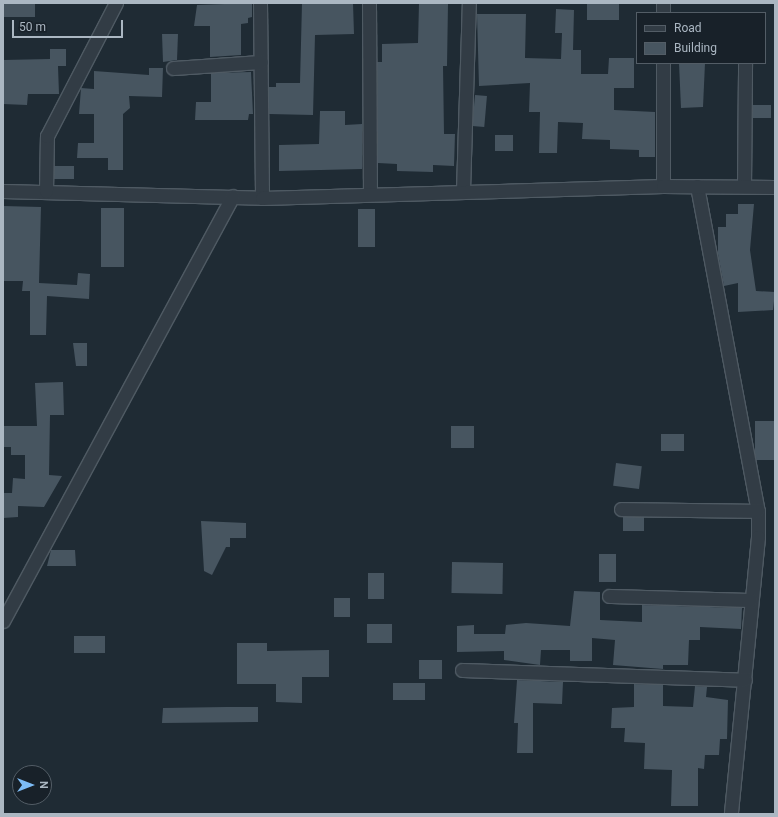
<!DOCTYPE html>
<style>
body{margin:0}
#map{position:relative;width:778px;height:817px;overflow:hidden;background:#1f2b34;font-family:Roboto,sans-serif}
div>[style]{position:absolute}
.building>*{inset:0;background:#475560;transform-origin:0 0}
.roads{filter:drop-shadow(1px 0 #4f5a63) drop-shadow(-1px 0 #4f5a63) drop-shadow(0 1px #4f5a63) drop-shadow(0 -1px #4f5a63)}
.street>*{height:13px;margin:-6.5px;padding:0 6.5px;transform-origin:6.5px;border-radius:6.5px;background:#323c45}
span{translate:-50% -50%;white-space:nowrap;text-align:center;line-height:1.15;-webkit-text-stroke:4px #182129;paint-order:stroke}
.frame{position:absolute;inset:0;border:4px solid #abb7c2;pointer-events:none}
.legend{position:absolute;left:636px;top:12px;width:130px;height:52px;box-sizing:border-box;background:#182129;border:1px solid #535d66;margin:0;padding:5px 7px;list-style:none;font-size:12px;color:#abb7c2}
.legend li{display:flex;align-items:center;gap:8px;height:20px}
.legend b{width:20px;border:1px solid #535d66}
.north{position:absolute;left:12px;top:765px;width:40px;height:40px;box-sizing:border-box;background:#182129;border:1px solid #535d66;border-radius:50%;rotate:90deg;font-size:11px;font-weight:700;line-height:16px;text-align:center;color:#abb7c2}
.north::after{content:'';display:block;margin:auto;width:14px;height:18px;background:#7dbcf6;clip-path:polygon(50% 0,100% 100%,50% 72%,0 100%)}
.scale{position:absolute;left:12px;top:20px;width:111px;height:18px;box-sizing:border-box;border:2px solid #abb7c2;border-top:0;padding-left:5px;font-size:12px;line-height:14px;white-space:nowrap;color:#abb7c2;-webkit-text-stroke:3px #182129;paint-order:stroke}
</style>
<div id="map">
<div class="building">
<i style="left:3px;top:3px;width:32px;height:14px"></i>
<i style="clip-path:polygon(252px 3px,252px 17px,248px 18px,248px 23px,241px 24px,241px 55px,210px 57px,210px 26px,194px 26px,197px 5px)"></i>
<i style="clip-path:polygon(302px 3px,353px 3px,354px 34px,315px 35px,313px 115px,269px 114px,269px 87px,276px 87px,276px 83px,300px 83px)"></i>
<i style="clip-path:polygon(419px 3px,448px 4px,447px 66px,443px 66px,444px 134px,455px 134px,454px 166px,433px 165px,433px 172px,397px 171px,397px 164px,378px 163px,377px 62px,382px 62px,382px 44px,418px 43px)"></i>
<i style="left:587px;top:3px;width:32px;height:17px"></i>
<i style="clip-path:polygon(556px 9px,574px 10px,573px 50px,581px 50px,581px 74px,608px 74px,609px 58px,634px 58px,634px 88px,614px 88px,614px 110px,655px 112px,655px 157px,639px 157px,639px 150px,610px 149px,610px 140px,582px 139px,583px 123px,558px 122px,557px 153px,539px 153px,540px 112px,529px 112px,530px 83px,479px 86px,477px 14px,526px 14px,525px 58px,561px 59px,562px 33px,555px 33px)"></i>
<i style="clip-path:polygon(162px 34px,178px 34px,177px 60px,163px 62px)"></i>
<i style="clip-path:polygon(50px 49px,66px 49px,66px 66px,58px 66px,59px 94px,28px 94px,27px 105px,3px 104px,3px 60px,50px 59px)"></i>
<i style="clip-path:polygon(679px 63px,705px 63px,703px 107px,681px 108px)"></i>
<i style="clip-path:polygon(149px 68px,163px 68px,162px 97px,129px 96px,130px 108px,123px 114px,123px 170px,108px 170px,108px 158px,77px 158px,78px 143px,94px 143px,94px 114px,79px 114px,81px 88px,94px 89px,94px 71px,149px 75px)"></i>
<i style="clip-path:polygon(251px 72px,253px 114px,249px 114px,248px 120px,195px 120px,196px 102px,211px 102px,211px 73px)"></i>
<i style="left:475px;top:95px;width:12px;height:31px;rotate:5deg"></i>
<i style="left:753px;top:105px;width:18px;height:13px"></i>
<i style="clip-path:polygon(320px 111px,345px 111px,345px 125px,362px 124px,362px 169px,279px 171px,279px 145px,319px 144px)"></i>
<i style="left:495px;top:135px;width:18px;height:16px"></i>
<i style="left:54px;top:166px;width:20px;height:13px"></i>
<i style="clip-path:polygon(738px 204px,754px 204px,750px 250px,756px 291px,775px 292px,773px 310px,738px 312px,738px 283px,724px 286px,718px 254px,718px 227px,726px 227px,726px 214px,738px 214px)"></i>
<i style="clip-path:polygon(3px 206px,41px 207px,39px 283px,77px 285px,78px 273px,90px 274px,89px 299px,47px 296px,46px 335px,30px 335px,30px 291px,22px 291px,23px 281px,3px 281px)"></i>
<i style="left:101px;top:208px;width:23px;height:59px"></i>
<i style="left:358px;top:209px;width:17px;height:38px"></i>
<i style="clip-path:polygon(73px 343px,87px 343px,87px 366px,76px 366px)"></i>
<i style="clip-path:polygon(63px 382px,64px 415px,50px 415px,49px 475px,62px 476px,44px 507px,18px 506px,18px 517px,3px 518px,3px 493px,12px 493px,13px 478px,25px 479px,25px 455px,11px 455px,11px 447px,3px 447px,3px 426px,37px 426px,35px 383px)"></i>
<i style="left:755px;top:421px;width:20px;height:39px"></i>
<i style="left:451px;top:426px;width:23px;height:22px"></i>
<i style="left:661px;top:434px;width:23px;height:17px"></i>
<i style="left:616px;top:463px;width:26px;height:23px;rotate:7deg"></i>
<i style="left:623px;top:517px;width:21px;height:14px"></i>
<i style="clip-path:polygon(201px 521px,246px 523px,246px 538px,230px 538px,230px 547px,226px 547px,212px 575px,204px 571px)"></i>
<i style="clip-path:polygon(51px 550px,75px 550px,76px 566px,47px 566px)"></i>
<i style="left:599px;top:554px;width:17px;height:28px"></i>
<i style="left:452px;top:562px;width:51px;height:31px;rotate:1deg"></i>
<i style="left:368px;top:573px;width:16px;height:26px"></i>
<i style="clip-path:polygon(574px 591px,600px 592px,600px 620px,642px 622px,642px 605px,742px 608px,741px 629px,700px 627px,700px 640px,689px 640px,688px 665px,663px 665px,663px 669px,613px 665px,615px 640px,592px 638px,592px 661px,570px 661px,570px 650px,541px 650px,540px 665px,504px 660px,504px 651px,457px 652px,457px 626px,474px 625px,474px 634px,505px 634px,506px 625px,526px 623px,570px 626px)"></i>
<i style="left:334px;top:598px;width:16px;height:19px"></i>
<i style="left:367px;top:624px;width:25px;height:19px"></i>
<i style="left:74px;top:636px;width:31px;height:17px"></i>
<i style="clip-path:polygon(237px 643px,267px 643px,267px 651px,329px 650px,329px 677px,302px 677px,302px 703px,276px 702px,276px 684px,237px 684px)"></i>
<i style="left:442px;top:660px;width:19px;height:23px;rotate:90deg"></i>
<i style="clip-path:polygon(517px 680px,563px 682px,562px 704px,533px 703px,533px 753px,517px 753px,518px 723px,514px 723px)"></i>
<i style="left:425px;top:683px;width:17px;height:32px;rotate:90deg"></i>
<i style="clip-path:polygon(634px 684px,663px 685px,663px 706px,693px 707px,695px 686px,707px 687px,706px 697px,728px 700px,727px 739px,720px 739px,719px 755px,705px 755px,704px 769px,698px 768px,698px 806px,671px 806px,672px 770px,644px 769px,645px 743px,624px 742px,625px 728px,611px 728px,612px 708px,634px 707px)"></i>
<i style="clip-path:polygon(226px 707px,258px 707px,258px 722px,162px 723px,163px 708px)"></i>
</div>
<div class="roads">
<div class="street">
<i style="left:260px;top:3px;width:195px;rotate:89.4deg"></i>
<i style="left:369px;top:3px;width:191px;rotate:89.7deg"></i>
<i style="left:663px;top:13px;width:10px;rotate:-90deg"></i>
<i style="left:173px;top:68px;width:88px;rotate:-3.9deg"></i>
<i style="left:663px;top:186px;width:123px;rotate:-90deg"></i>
<i style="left:697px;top:186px;width:331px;rotate:79.4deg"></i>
<i style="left:758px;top:511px;width:26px;rotate:90deg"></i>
<i style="left:758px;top:537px;width:278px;rotate:95.6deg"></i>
<i style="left:744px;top:186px;width:123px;rotate:-89.5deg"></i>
<i style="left:463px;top:190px;width:187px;rotate:-88.2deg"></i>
<i style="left:3px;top:191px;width:259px;rotate:1.5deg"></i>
<i style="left:262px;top:198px;width:401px;rotate:-1.7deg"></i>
<i style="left:663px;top:186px;width:112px;rotate:0.5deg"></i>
<i style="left:46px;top:191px;width:55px;rotate:-89deg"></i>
<i style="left:47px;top:136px;width:150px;rotate:-62.6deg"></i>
<i style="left:621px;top:509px;width:137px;rotate:0.8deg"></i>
<i style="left:609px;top:596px;width:142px;rotate:1.6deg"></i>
<i style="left:3px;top:621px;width:483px;rotate:-61.6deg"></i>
<i style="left:462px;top:670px;width:283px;rotate:2deg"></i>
</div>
</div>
<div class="frame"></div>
<ul class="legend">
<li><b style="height:5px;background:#323c45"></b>Road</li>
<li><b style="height:11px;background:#475560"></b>Building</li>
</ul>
<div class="north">N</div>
<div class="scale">50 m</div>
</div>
